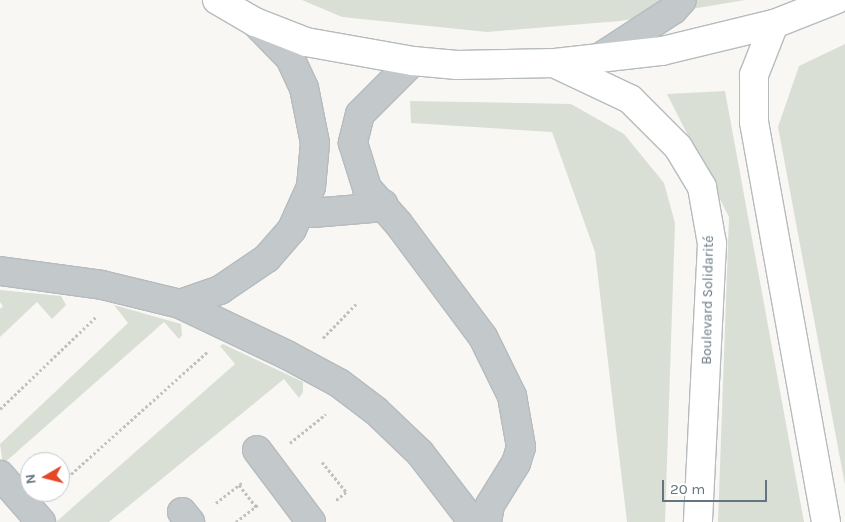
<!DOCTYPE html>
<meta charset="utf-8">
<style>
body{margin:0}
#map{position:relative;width:845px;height:522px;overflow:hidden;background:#f8f7f4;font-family:Karla,sans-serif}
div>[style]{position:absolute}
.green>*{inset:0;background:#d9dfd5}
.path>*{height:3px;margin-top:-1.5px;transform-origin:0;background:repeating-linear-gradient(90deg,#bfc1c3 0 2.5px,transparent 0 5px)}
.roads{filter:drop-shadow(1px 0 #b6bbbe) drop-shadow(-1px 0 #b6bbbe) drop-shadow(0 1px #b6bbbe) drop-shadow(0 -1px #b6bbbe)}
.minor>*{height:28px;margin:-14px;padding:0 14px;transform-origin:14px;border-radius:14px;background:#c3c8ca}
.major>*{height:28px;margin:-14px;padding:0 14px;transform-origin:14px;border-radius:14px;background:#fff}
span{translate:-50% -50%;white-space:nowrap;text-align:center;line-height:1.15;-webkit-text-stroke:5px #fff;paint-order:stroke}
.street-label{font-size:14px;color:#627580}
.north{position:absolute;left:20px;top:452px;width:50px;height:50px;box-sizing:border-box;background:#fff;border:1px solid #c0c8cc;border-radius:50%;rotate:262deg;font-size:14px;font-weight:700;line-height:20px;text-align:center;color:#627580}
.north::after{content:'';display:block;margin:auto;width:18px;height:22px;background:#e74725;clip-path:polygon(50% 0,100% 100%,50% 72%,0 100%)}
.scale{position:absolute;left:662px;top:480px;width:105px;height:22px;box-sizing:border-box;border:2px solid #627580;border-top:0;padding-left:6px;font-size:15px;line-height:18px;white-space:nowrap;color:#627580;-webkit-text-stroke:4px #fff;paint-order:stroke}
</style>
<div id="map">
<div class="green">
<i style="clip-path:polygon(302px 0,745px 0,620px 21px,487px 32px,342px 17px)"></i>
<i style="clip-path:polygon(845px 44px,845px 485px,778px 127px,799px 66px)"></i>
<i style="clip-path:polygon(725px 91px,804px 522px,718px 522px,729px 217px,667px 94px)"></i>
<i style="clip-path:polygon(410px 101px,571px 104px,624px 134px,664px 183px,675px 223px,665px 522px,627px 522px,595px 252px,552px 132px,411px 123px)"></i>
<i style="clip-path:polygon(0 290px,61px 296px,66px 305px,52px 319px,37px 302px,0 337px,0 309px,3px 306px,0 302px)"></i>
<i style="clip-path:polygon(114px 305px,181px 324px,182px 335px,179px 339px,164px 322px,3px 464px,0 444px,128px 323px)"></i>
<i style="clip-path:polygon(223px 344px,303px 382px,303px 392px,299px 398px,284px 379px,109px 522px,56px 522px,235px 364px,220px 346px)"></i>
</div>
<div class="path">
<i style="left:323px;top:338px;width:49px;rotate:-45.8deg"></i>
<i style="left:0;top:409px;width:133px;rotate:-43.8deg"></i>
<i style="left:290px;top:443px;width:46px;rotate:-38.9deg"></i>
<i style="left:322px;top:462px;width:38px;rotate:51deg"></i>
<i style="left:346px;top:492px;width:14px;rotate:141deg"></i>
<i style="left:60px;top:484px;width:198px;rotate:-41.9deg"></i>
<i style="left:239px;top:485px;width:28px;rotate:52deg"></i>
<i style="left:216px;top:503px;width:34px;rotate:-38deg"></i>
<i style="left:236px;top:522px;width:28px;rotate:-38deg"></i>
</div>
<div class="roads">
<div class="minor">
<i style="left:599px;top:58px;width:88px;rotate:-33deg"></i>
<i style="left:673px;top:10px;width:13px;rotate:-48deg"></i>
<i style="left:413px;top:61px;width:75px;rotate:135deg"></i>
<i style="left:360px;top:114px;width:30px;rotate:104deg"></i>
<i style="left:353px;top:143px;width:47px;rotate:72.7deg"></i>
<i style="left:367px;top:188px;width:47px;rotate:48.5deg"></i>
<i style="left:398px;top:223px;width:142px;rotate:53.3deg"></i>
<i style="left:483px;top:337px;width:66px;rotate:63.8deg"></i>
<i style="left:512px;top:396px;width:52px;rotate:80deg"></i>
<i style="left:521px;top:447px;width:17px;rotate:107deg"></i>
<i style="left:516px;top:463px;width:49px;rotate:121.8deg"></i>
<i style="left:490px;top:505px;width:17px;rotate:100deg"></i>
<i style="left:302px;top:210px;width:10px;rotate:17deg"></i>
<i style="left:312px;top:213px;width:60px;rotate:-4.8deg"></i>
<i style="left:372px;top:208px;width:12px;rotate:-20deg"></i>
<i style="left:0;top:271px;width:103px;rotate:7.8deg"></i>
<i style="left:102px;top:285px;width:80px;rotate:13.7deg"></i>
<i style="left:180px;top:304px;width:119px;rotate:25.5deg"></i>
<i style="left:287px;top:355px;width:59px;rotate:28.3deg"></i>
<i style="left:339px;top:383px;width:46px;rotate:37.1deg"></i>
<i style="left:376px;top:411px;width:61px;rotate:43.7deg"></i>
<i style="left:420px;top:453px;width:87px;rotate:52.5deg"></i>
<i style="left:180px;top:304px;width:42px;rotate:-19.3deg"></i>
<i style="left:220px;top:290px;width:57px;rotate:-34.2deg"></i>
<i style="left:267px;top:258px;width:38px;rotate:-49deg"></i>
<i style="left:292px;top:229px;width:46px;rotate:-65.7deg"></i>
<i style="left:311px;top:187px;width:44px;rotate:-84.8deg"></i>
<i style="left:315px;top:143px;width:56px;rotate:-101.3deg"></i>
<i style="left:304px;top:88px;width:33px;rotate:-115deg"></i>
<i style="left:290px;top:58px;width:50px;rotate:-134.2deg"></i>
<i style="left:257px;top:450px;width:90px;rotate:53.1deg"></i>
<i style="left:0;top:475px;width:62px;rotate:48.9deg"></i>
<i style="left:182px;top:512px;width:13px;rotate:51deg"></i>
</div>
<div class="major">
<i style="left:217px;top:0;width:44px;rotate:30.1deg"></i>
<i style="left:255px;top:22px;width:55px;rotate:21.4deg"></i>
<i style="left:306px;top:42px;width:109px;rotate:10.1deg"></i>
<i style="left:413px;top:61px;width:44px;rotate:5.2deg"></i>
<i style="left:457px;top:65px;width:98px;rotate:-1.2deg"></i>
<i style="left:555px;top:63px;width:108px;rotate:-6.4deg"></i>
<i style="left:662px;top:51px;width:115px;rotate:-13.6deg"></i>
<i style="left:774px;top:24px;width:66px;rotate:-21.5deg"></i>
<i style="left:774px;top:24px;width:55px;rotate:111.4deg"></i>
<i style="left:754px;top:75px;width:47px;rotate:90deg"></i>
<i style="left:754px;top:122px;width:406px;rotate:79.8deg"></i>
<i style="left:556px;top:64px;width:82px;rotate:25.3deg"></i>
<i style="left:630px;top:99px;width:68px;rotate:45deg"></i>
<i style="left:678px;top:147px;width:47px;rotate:59deg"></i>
<i style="left:702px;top:187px;width:58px;rotate:80deg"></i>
<i style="left:712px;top:244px;width:278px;rotate:92.9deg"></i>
</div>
</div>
<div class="street-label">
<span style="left:708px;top:300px;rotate:-89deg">Boulevard Solidarité</span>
</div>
<div class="north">N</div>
<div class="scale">20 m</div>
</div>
